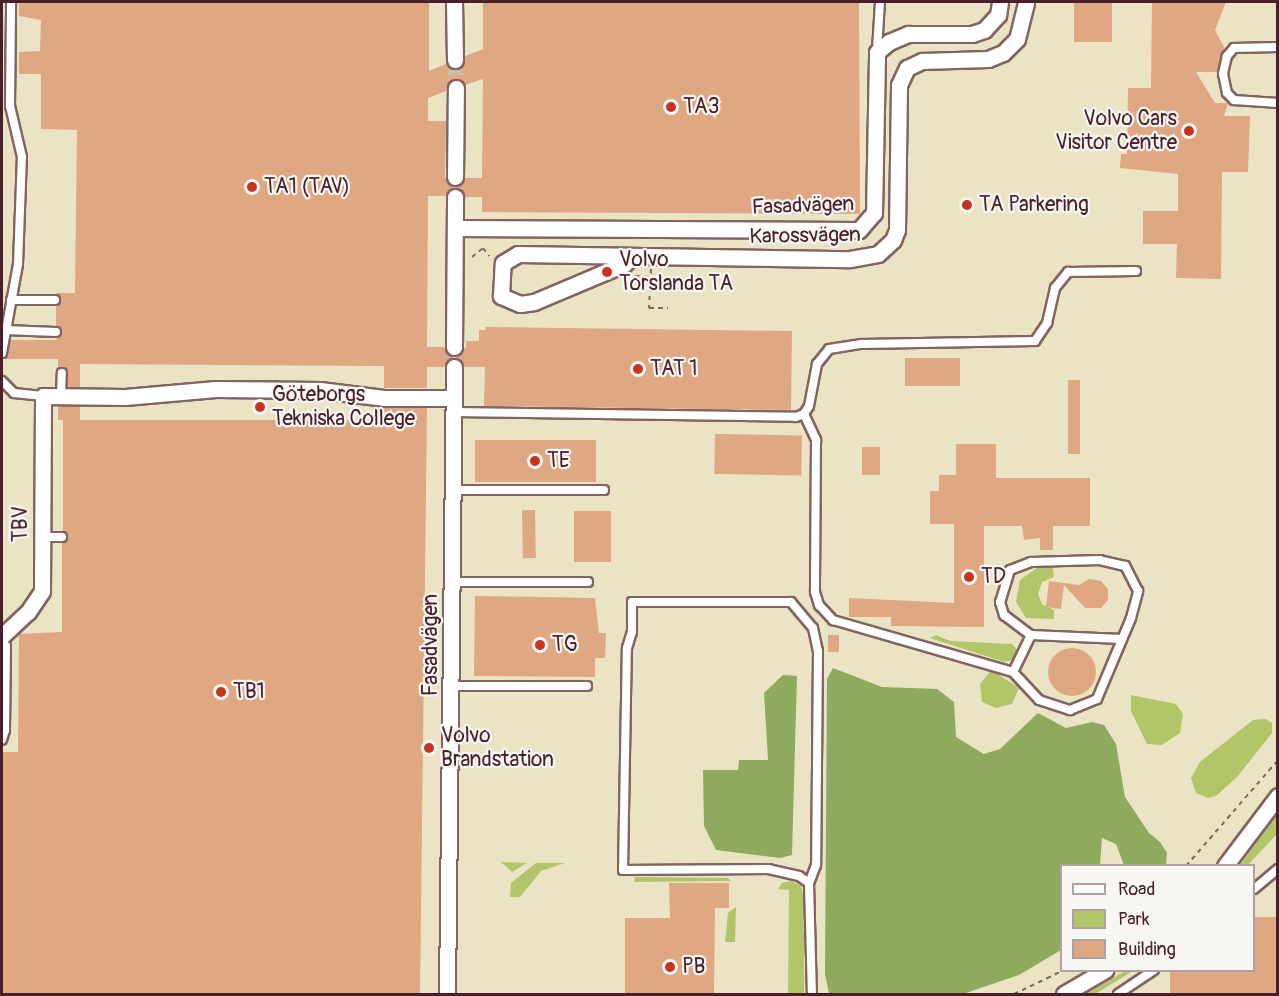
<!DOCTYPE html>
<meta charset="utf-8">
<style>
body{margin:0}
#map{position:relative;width:1279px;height:996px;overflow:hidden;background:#eae4c5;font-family:Pangolin,sans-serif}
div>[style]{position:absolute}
.green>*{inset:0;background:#b2c569}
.forest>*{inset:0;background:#8daa5d}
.building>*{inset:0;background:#dfa782;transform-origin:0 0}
.round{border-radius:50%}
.minor-tunnel>*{height:15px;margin-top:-7.5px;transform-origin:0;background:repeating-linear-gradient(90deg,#cabda6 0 15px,transparent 0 23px)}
.path>*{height:2px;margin-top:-1px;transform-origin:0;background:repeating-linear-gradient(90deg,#826461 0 4.5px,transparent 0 9px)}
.roads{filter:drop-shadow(2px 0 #826461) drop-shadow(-2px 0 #826461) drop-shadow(0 2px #826461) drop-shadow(0 -2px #826461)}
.service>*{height:8px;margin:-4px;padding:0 4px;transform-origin:4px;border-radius:4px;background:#fff}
.minor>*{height:15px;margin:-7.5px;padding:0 7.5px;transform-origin:7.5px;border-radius:7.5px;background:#fff}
.dots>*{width:16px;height:16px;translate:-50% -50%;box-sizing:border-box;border:3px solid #f6f6f2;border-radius:50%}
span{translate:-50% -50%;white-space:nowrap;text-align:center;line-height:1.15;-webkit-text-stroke:4.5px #f6f6f2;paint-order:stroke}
.poi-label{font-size:21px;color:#4a1f2b}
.left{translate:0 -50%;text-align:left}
.right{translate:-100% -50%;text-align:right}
.street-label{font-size:21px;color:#4a1f2b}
.frame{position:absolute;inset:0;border:3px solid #4a1f2b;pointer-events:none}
.legend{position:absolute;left:1060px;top:864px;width:195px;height:108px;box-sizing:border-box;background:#f6f6f2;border:2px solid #b1a0a2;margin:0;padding:8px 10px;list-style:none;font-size:18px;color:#4a1f2b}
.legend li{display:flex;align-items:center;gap:12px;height:30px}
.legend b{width:30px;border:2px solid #b1a0a2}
</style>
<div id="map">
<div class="green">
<i style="clip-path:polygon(1038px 567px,1053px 568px,1054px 577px,1042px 582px,1038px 594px,1042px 604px,1054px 610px,1054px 619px,1026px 618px,1016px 602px,1020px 580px)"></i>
<i style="clip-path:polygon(936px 635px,950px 641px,1012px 644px,1019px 652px,1014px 660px,1004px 662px,930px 638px)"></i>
<i style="clip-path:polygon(991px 670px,1019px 688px,1012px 704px,996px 708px,982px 702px,980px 684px)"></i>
<i style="clip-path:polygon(1131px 695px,1176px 704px,1183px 714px,1180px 733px,1162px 745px,1147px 744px,1131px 711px)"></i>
<i style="clip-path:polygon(1266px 719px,1272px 723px,1272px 733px,1237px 777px,1216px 796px,1208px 798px,1196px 793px,1191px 778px,1200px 762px,1253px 720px)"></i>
<i style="clip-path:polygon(1277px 815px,1277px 834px,1248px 865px,1240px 865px)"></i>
<i style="clip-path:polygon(501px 862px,527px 863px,512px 872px)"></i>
<i style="clip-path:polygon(536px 863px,565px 863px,541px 871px,520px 897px,510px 897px,511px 883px)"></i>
<i style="clip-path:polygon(635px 877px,728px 878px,731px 881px,634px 882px)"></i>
<i style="clip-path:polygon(791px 881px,801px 886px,804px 898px,804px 994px,788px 994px,789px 890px,778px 889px,782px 883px)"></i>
<i style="clip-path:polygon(736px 907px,735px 942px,725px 942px,728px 913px)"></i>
<i style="clip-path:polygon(1125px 971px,1133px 971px,1095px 994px,1086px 994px)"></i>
</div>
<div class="forest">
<i style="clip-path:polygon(833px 668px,882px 687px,937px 689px,954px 702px,956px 737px,984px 754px,1000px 749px,1038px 713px,1066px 728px,1092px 722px,1104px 725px,1116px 744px,1125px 797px,1149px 833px,1160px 842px,1167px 853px,1166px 865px,1124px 865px,1116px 844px,1102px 838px,1100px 865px,1062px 866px,1061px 950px,1019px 975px,963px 994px,829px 994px,825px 974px,827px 679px)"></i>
<i style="clip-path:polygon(783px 675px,797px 676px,792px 855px,780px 858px,716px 850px,704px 826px,703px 770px,738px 770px,739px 760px,768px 760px,764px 693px)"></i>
</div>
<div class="building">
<i style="clip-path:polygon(evenodd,19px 2px,429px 2px,429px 71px,446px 64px,451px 69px,459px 69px,465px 56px,483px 49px,483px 2px,859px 2px,860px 214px,482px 212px,482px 197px,465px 197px,459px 188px,450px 189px,445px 196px,428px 196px,427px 347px,444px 347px,449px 355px,458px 356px,466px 347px,466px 341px,479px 341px,479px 330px,486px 330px,485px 327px,792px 331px,791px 410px,484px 406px,485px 367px,464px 367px,455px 357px,449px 359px,444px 367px,427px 367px,427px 388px,384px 388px,384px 366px,80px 364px,80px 387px,67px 387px,68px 371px,58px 368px,58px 359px,2px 359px,8px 355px,10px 340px,56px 340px,62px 332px,56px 326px,56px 306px,61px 301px,56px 293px,75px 293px,77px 130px,41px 129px,41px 74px,19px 74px,19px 52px,40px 51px,41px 20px,19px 16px,19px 2px,452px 79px,460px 79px,465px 85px,483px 79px,482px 178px,465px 178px,455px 187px,445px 177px,446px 121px,428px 121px,428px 98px,446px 91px,452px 79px)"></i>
<i style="left:1074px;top:2px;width:38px;height:40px"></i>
<i style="clip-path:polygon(1152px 2px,1226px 2px,1215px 30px,1225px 49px,1217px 72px,1196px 72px,1215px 103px,1228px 103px,1224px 116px,1250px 116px,1248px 172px,1222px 172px,1221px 279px,1176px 278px,1177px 244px,1143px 244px,1143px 211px,1178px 211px,1178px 174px,1120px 168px,1121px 154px,1127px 154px,1128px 88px,1151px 88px)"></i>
<i style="left:905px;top:358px;width:55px;height:28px"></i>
<i style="left:1068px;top:380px;width:12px;height:74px"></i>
<i style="clip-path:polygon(58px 406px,80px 406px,80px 420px,383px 420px,384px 408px,427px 408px,420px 994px,2px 994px,2px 752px,18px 752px,19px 634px,62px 632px,62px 543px,68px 536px,63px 531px,63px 420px,58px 420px)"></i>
<i style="left:715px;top:434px;width:87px;height:40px;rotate:1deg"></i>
<i style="left:475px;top:440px;width:121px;height:42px"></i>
<i style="clip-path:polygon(956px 444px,996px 444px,996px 478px,1090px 478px,1090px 526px,1053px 526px,1053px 550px,1040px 550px,1040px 538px,1024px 540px,1022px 526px,984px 526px,984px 627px,891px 626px,891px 617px,849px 617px,849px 598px,954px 603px,954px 524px,930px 524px,930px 491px,939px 491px,939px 475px,956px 475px)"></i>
<i style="left:862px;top:447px;width:18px;height:28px"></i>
<i style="left:535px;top:510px;width:48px;height:13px;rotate:89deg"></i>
<i style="left:574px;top:511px;width:37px;height:51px"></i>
<i style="clip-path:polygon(1089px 579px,1101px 581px,1108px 589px,1108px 600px,1101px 608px,1085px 608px,1064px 585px,1061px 609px,1046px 607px,1049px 581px,1079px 585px)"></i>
<i style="clip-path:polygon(475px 596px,595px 598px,599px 633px,606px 633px,605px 658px,595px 658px,595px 677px,474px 676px)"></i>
<i style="left:828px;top:635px;width:11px;height:17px"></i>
<i class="round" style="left:1048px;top:648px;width:48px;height:48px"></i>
<i style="clip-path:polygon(669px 883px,729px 883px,729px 908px,715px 908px,714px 994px,625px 994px,625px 918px,670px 918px)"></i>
<i style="clip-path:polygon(1254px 917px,1277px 917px,1276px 994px,1170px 994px,1170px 970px,1254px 970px)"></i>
</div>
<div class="minor-tunnel">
<i style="left:455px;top:60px;width:28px;rotate:88deg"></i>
</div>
<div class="path">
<i style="left:472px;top:257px;width:14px;rotate:-39deg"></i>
<i style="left:483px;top:248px;width:10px;rotate:53deg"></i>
<i style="left:651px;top:269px;width:39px;rotate:93deg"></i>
<i style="left:649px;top:308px;width:19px"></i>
<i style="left:635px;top:276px;width:15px;rotate:4deg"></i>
<i style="left:1186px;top:866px;width:140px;rotate:-49deg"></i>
<i style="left:1014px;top:994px;width:55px;rotate:-25.6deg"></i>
</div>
<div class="roads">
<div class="service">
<i style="left:1278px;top:47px;width:44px;rotate:178.7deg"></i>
<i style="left:1234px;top:48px;width:11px;rotate:131deg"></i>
<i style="left:1227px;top:56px;width:18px;rotate:103deg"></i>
<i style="left:1223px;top:74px;width:19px;rotate:78deg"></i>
<i style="left:1227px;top:93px;width:10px;rotate:45deg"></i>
<i style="left:1234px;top:100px;width:44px;rotate:3.9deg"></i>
<i style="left:877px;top:50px;width:48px;rotate:-86.4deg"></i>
<i style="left:11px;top:300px;width:44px"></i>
<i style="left:5px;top:330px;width:51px;rotate:2.2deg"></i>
<i style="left:2px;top:353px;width:90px;rotate:-79.8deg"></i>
<i style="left:18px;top:264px;width:107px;rotate:-87.9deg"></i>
<i style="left:22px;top:157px;width:52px;rotate:-103.2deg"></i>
<i style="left:10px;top:106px;width:104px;rotate:-89.4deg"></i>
<i style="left:2px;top:381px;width:17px;rotate:45deg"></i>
<i style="left:14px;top:393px;width:29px;rotate:6deg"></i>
<i style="left:61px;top:396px;width:23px;rotate:-88deg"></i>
<i style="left:454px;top:412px;width:342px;rotate:0.8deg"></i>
<i style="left:796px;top:417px;width:9px;rotate:-21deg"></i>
<i style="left:804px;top:414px;width:9px;rotate:-58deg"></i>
<i style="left:809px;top:406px;width:43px;rotate:-79.2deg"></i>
<i style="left:817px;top:364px;width:19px;rotate:-51deg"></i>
<i style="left:829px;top:349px;width:33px;rotate:-9deg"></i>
<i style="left:862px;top:344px;width:173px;rotate:-1deg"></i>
<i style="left:1035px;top:341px;width:22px;rotate:-56deg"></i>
<i style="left:1047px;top:323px;width:36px;rotate:-77deg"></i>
<i style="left:1055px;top:288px;width:21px;rotate:-51deg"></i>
<i style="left:1068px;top:272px;width:68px;rotate:-0.8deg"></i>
<i style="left:804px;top:414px;width:29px;rotate:65deg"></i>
<i style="left:816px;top:440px;width:152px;rotate:90.4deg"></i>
<i style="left:815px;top:592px;width:14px;rotate:73deg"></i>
<i style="left:819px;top:605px;width:21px;rotate:47deg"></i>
<i style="left:833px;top:620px;width:187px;rotate:16.1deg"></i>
<i style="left:1013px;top:672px;width:38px;rotate:47deg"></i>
<i style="left:1039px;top:700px;width:33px;rotate:18deg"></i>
<i style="left:1070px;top:710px;width:29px;rotate:-22deg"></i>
<i style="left:1097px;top:699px;width:88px;rotate:-67.2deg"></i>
<i style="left:1131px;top:618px;width:28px;rotate:-75deg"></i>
<i style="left:1138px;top:591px;width:28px;rotate:-117deg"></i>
<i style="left:1125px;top:566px;width:26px;rotate:-167deg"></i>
<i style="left:1100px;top:560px;width:69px;rotate:178.3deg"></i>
<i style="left:1031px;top:562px;width:22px;rotate:159deg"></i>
<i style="left:1010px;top:570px;width:34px;rotate:107deg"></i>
<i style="left:1000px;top:602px;width:14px;rotate:73deg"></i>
<i style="left:1004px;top:615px;width:34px;rotate:37deg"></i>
<i style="left:1031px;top:635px;width:41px;rotate:115.9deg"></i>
<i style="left:453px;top:490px;width:151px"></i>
<i style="left:42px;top:537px;width:20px"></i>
<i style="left:453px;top:582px;width:135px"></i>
<i style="left:632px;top:602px;width:159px"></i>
<i style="left:791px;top:602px;width:34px;rotate:50deg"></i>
<i style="left:813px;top:628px;width:24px;rotate:78deg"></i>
<i style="left:818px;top:651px;width:214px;rotate:90.5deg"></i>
<i style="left:816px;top:865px;width:19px;rotate:111deg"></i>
<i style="left:809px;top:883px;width:12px;rotate:-145deg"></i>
<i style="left:799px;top:876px;width:31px;rotate:-167deg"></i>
<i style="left:769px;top:869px;width:146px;rotate:179.6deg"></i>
<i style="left:623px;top:870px;width:222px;rotate:-89deg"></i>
<i style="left:627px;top:648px;width:17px;rotate:-73deg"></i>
<i style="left:632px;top:632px;width:30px;rotate:-90deg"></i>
<i style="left:1031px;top:635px;width:91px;rotate:2.5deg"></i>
<i style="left:2px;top:644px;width:4px;rotate:27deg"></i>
<i style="left:6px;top:646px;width:84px;rotate:90.7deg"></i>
<i style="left:5px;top:730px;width:10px;rotate:107deg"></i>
<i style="left:452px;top:686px;width:135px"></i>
<i style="left:809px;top:883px;width:111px;rotate:88.5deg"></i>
<i style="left:1254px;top:889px;width:31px;rotate:-40deg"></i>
<i style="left:1118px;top:994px;width:43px;rotate:-33.7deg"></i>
</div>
<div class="minor">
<i style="left:454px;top:2px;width:58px;rotate:89deg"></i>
<i style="left:455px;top:177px;width:89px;rotate:-89.4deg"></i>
<i style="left:455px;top:228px;width:404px;rotate:0.3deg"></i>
<i style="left:859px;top:230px;width:23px;rotate:-49deg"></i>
<i style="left:874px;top:213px;width:161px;rotate:-88.9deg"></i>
<i style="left:877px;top:52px;width:16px;rotate:-40deg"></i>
<i style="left:889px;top:42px;width:21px;rotate:-23deg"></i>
<i style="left:908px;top:34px;width:64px"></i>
<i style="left:972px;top:34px;width:13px;rotate:-18deg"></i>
<i style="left:984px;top:30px;width:21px;rotate:-47deg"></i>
<i style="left:998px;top:15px;width:13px;rotate:-81deg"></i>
<i style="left:632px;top:257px;width:11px;rotate:139deg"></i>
<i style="left:624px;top:264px;width:98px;rotate:157.1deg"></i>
<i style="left:534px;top:302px;width:14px;rotate:172deg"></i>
<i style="left:520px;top:304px;width:21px;rotate:-157deg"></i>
<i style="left:501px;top:296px;width:33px;rotate:-87deg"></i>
<i style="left:503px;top:263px;width:17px;rotate:-31deg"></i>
<i style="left:518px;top:254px;width:332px;rotate:0.9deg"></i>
<i style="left:850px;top:259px;width:28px;rotate:-10deg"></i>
<i style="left:878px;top:254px;width:21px;rotate:-43deg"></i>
<i style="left:893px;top:240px;width:11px;rotate:-68deg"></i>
<i style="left:897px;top:230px;width:145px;rotate:-89.2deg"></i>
<i style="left:899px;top:85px;width:19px;rotate:-65deg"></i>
<i style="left:907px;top:68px;width:17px;rotate:-25deg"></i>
<i style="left:922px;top:61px;width:66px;rotate:-1.7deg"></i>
<i style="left:988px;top:59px;width:16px;rotate:-22deg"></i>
<i style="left:1003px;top:53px;width:20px;rotate:-45deg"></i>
<i style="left:1017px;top:39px;width:38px;rotate:-76deg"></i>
<i style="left:454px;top:347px;width:150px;rotate:-89.6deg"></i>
<i style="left:2px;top:636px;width:35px;rotate:-43deg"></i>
<i style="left:28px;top:612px;width:25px;rotate:-56deg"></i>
<i style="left:42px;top:591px;width:195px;rotate:-89.7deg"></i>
<i style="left:43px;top:396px;width:82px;rotate:0.7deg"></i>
<i style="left:125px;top:397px;width:91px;rotate:-5deg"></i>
<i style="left:216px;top:389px;width:104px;rotate:0.6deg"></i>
<i style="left:320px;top:390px;width:64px;rotate:7.1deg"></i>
<i style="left:384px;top:398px;width:70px"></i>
<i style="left:1225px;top:866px;width:88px;rotate:-52.9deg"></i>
<i style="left:447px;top:994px;width:627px;rotate:-89.36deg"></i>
<i style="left:1064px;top:994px;width:48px;rotate:-30.3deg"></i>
</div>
</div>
<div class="dots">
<i style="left:671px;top:107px;background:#c8321e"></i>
<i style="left:1189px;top:131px;background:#c8321e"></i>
<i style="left:252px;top:187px;background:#c8321e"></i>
<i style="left:967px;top:205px;background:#c8321e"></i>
<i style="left:607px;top:272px;background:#c8321e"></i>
<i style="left:638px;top:369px;background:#c8321e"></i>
<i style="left:260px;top:407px;background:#c8321e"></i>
<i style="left:535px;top:461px;background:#c8321e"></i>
<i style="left:969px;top:577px;background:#c8321e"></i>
<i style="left:540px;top:645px;background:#c8321e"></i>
<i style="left:221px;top:692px;background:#c8321e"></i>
<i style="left:429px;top:748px;background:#c8321e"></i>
<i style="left:670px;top:967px;background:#c8321e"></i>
</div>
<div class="poi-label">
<span class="left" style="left:683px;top:107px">TA3</span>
<span class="right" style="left:1177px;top:131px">Volvo Cars<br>Visitor Centre</span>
<span class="left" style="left:264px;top:187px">TA1 (TAV)</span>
<span class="left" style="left:979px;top:205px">TA Parkering</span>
<span class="left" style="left:619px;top:272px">Volvo<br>Torslanda TA</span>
<span class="left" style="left:650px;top:369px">TAT 1</span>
<span class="left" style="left:272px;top:407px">Göteborgs<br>Tekniska College</span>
<span class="left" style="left:547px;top:461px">TE</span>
<span class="left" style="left:981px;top:577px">TD</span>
<span class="left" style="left:552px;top:645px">TG</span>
<span class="left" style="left:233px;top:692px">TB1</span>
<span class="left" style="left:441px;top:748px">Volvo<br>Brandstation</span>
<span class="left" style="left:682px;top:967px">PB</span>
</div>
<div class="street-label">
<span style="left:803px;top:206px;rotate:-2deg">Fasadvägen</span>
<span style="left:805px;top:236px;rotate:-1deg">Karossvägen</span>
<span style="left:21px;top:524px;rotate:-90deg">TBV</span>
<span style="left:431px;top:645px;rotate:-90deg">Fasadvägen</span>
</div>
<div class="frame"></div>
<ul class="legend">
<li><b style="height:8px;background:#fff"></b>Road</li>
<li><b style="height:16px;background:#b2c569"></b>Park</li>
<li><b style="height:16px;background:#dfa782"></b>Building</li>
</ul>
</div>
